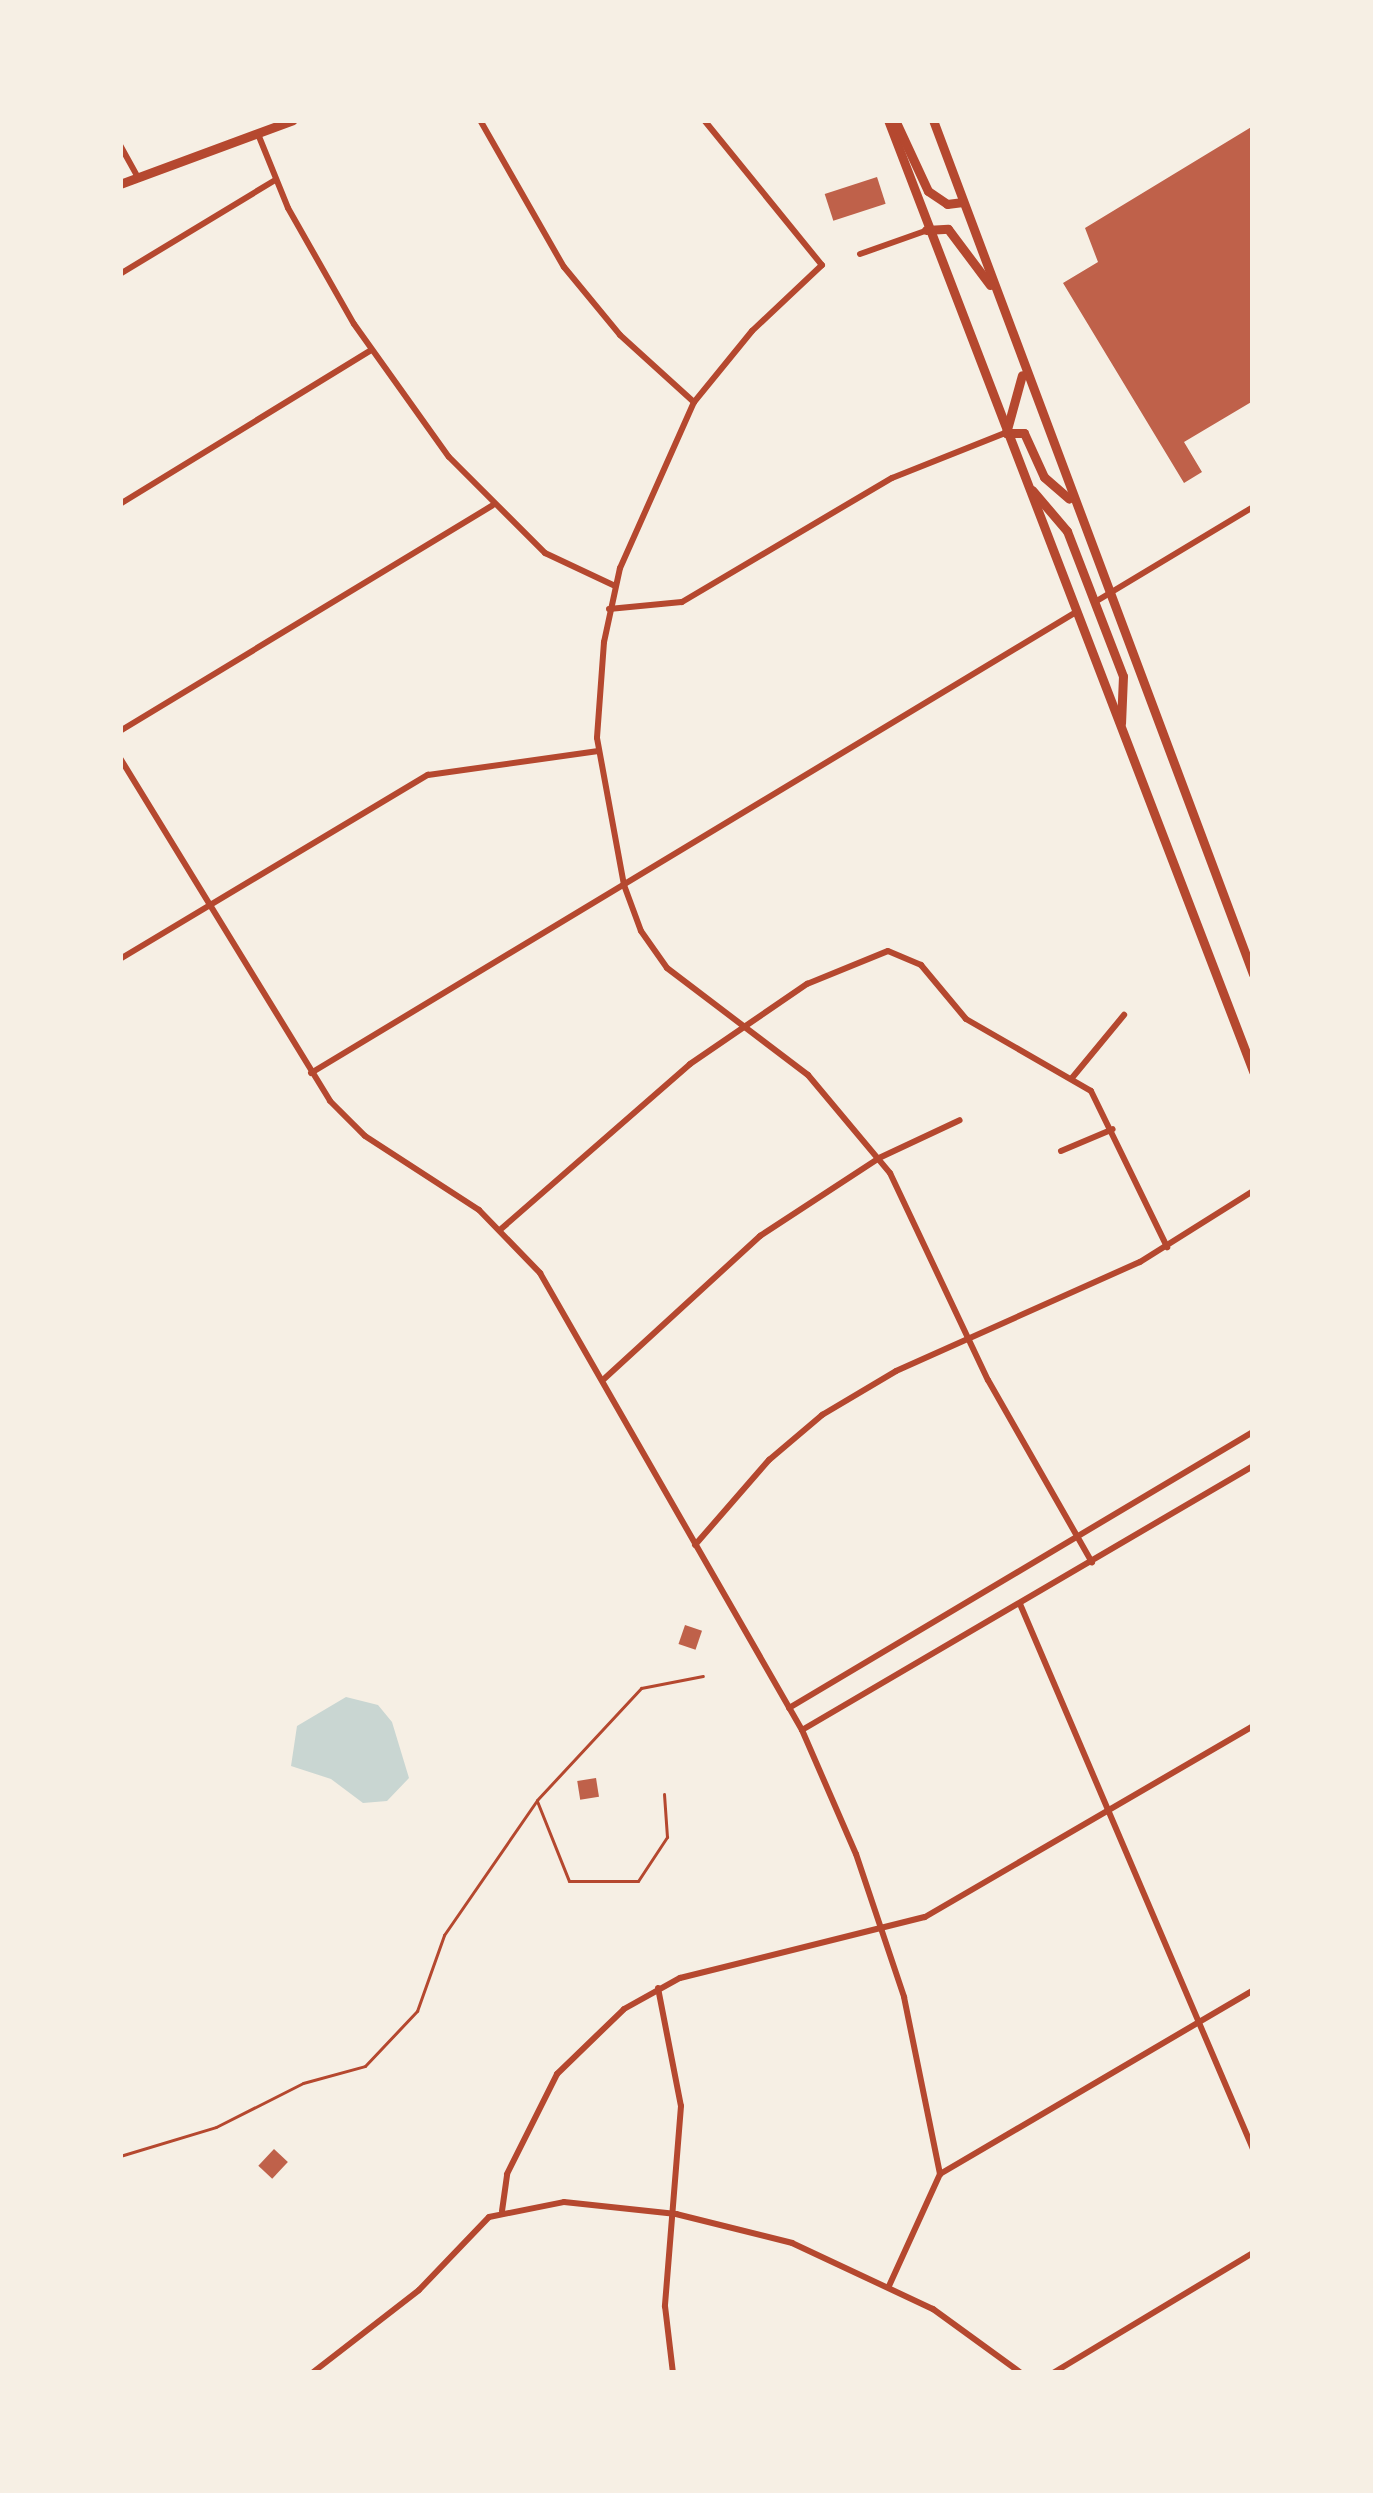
<!DOCTYPE html>
<style>
body{margin:0}
#map{position:relative;width:1373px;height:2493px;overflow:hidden;background:#f6efe4;font-family:Jost,sans-serif}
div>[style]{position:absolute}
.water>*{inset:0;background:#c9d6d2}
.building>*{inset:0;background:#bf614a;transform-origin:0 0}
.path>*{height:3px;margin:-1.5px;padding:0 1.5px;transform-origin:1.5px;border-radius:1.5px;background:#b5482f}
.minor>*{height:6px;margin:-3px;padding:0 3px;transform-origin:3px;border-radius:3px;background:#b5482f}
.tertiary>*{height:6px;margin:-3px;padding:0 3px;transform-origin:3px;border-radius:3px;background:#b5482f}
.primary>*{height:9px;margin:-4.5px;padding:0 4.5px;transform-origin:4.5px;border-radius:4.5px;background:#b5482f}
span{translate:-50% -50%;white-space:nowrap;text-align:center;line-height:1.15;-webkit-text-stroke:9px #f6efe4;paint-order:stroke}
.frame{position:absolute;inset:0;border:123px solid #f6efe4;pointer-events:none}
</style>
<div id="map">
<div class="water">
<i style="clip-path:polygon(346px 1697px,378px 1705px,392px 1722px,409px 1778px,387px 1801px,363px 1803px,331px 1779px,291px 1766px,297px 1726px)"></i>
</div>
<div class="building">
<i style="clip-path:polygon(1253px 126px,1253px 401px,1184px 442px,1202px 472px,1184px 483px,1063px 283px,1098px 262px,1085px 228px)"></i>
<i style="left:877px;top:177px;width:28px;height:55px;rotate:72deg"></i>
<i style="left:685px;top:1625px;width:18px;height:20px;rotate:19deg"></i>
<i style="left:596px;top:1778px;width:19px;height:19px;rotate:81deg"></i>
<i style="left:274px;top:2149px;width:19px;height:23px;rotate:43deg"></i>
</div>
<div class="path">
<i style="left:537px;top:1801px;width:86px;rotate:68.2deg"></i>
<i style="left:569px;top:1881px;width:69px"></i>
<i style="left:638px;top:1881px;width:53px;rotate:-56.6deg"></i>
<i style="left:667px;top:1837px;width:43px;rotate:-94deg"></i>
<i style="left:120px;top:2156px;width:100px;rotate:-16.8deg"></i>
<i style="left:216px;top:2127px;width:97px;rotate:-26.8deg"></i>
<i style="left:303px;top:2083px;width:64px;rotate:-15.3deg"></i>
<i style="left:365px;top:2066px;width:76px;rotate:-46.6deg"></i>
<i style="left:417px;top:2011px;width:81px;rotate:-70.4deg"></i>
<i style="left:444px;top:1935px;width:164px;rotate:-55.4deg"></i>
<i style="left:537px;top:1800px;width:153px;rotate:-47.1deg"></i>
<i style="left:641px;top:1688px;width:63px;rotate:-11deg"></i>
</div>
<div class="minor">
<i style="left:480px;top:120px;width:169px;rotate:60.3deg"></i>
<i style="left:564px;top:267px;width:88px;rotate:50.5deg"></i>
<i style="left:620px;top:335px;width:100px;rotate:42.2deg"></i>
<i style="left:704px;top:120px;width:187px;rotate:50.9deg"></i>
<i style="left:822px;top:265px;width:96px;rotate:136.7deg"></i>
<i style="left:752px;top:331px;width:92px;rotate:129.2deg"></i>
<i style="left:694px;top:402px;width:182px;rotate:114deg"></i>
<i style="left:620px;top:568px;width:76px;rotate:102.2deg"></i>
<i style="left:604px;top:642px;width:96px;rotate:94.2deg"></i>
<i style="left:597px;top:738px;width:149px;rotate:79.6deg"></i>
<i style="left:624px;top:885px;width:49px;rotate:69.7deg"></i>
<i style="left:641px;top:931px;width:45px;rotate:54.9deg"></i>
<i style="left:667px;top:968px;width:177px;rotate:37.2deg"></i>
<i style="left:808px;top:1075px;width:128px;rotate:50.1deg"></i>
<i style="left:890px;top:1173px;width:229px;rotate:64.7deg"></i>
<i style="left:988px;top:1380px;width:210px;rotate:60.3deg"></i>
<i style="left:258px;top:134px;width:80px;rotate:67.9deg"></i>
<i style="left:288px;top:208px;width:133px;rotate:60.4deg"></i>
<i style="left:354px;top:324px;width:163px;rotate:54.5deg"></i>
<i style="left:449px;top:457px;width:136px;rotate:45deg"></i>
<i style="left:545px;top:553px;width:77px;rotate:25.2deg"></i>
<i style="left:120px;top:145px;width:37px;rotate:61deg"></i>
<i style="left:860px;top:254px;width:69px;rotate:-19.5deg"></i>
<i style="left:120px;top:274px;width:181px;rotate:-31.2deg"></i>
<i style="left:120px;top:504px;width:294px;rotate:-31.5deg"></i>
<i style="left:609px;top:609px;width:73px;rotate:-5.5deg"></i>
<i style="left:682px;top:602px;width:244px;rotate:-30.6deg"></i>
<i style="left:892px;top:478px;width:122px;rotate:-21.7deg"></i>
<i style="left:120px;top:731px;width:435px;rotate:-31.2deg"></i>
<i style="left:120px;top:758px;width:402px;rotate:58.5deg"></i>
<i style="left:330px;top:1101px;width:49px;rotate:45deg"></i>
<i style="left:365px;top:1136px;width:136px;rotate:33deg"></i>
<i style="left:479px;top:1210px;width:88px;rotate:45.9deg"></i>
<i style="left:540px;top:1273px;width:527px;rotate:60.17deg"></i>
<i style="left:802px;top:1730px;width:135px;rotate:66.5deg"></i>
<i style="left:856px;top:1854px;width:151px;rotate:71.4deg"></i>
<i style="left:904px;top:1997px;width:181px;rotate:78.5deg"></i>
<i style="left:940px;top:2174px;width:123px;rotate:114.5deg"></i>
<i style="left:120px;top:959px;width:359px;rotate:-30.9deg"></i>
<i style="left:428px;top:775px;width:172px;rotate:-8deg"></i>
<i style="left:311px;top:1073px;width:893px;rotate:-31.07deg"></i>
<i style="left:1072px;top:1078px;width:82px;rotate:-50.5deg"></i>
<i style="left:1061px;top:1151px;width:56px;rotate:-22.9deg"></i>
<i style="left:501px;top:1229px;width:251px;rotate:-41.1deg"></i>
<i style="left:690px;top:1064px;width:142px;rotate:-34.4deg"></i>
<i style="left:807px;top:984px;width:87px;rotate:-22.2deg"></i>
<i style="left:888px;top:951px;width:36px;rotate:23deg"></i>
<i style="left:921px;top:965px;width:70px;rotate:50.2deg"></i>
<i style="left:966px;top:1019px;width:144px;rotate:29.9deg"></i>
<i style="left:1091px;top:1091px;width:174px;rotate:64deg"></i>
<i style="left:604px;top:1379px;width:212px;rotate:-42.5deg"></i>
<i style="left:760px;top:1236px;width:142px;rotate:-33.2deg"></i>
<i style="left:879px;top:1158px;width:89px;rotate:-25.1deg"></i>
<i style="left:695px;top:1545px;width:113px;rotate:-49deg"></i>
<i style="left:769px;top:1460px;width:70px;rotate:-40.3deg"></i>
<i style="left:822px;top:1415px;width:86px;rotate:-30.7deg"></i>
<i style="left:896px;top:1371px;width:267px;rotate:-24.1deg"></i>
<i style="left:1140px;top:1262px;width:133px;rotate:-32.1deg"></i>
<i style="left:1020px;top:1604px;width:593px;rotate:66.85deg"></i>
<i style="left:789px;top:1708px;width:540px;rotate:-30.75deg"></i>
<i style="left:802px;top:1730px;width:523px;rotate:-30.34deg"></i>
<i style="left:658px;top:1988px;width:120px;rotate:79deg"></i>
<i style="left:681px;top:2106px;width:201px;rotate:94.6deg"></i>
<i style="left:665px;top:2306px;width:67px;rotate:83.2deg"></i>
<i style="left:940px;top:2174px;width:363px;rotate:-30.4deg"></i>
<i style="left:502px;top:2211px;width:37px;rotate:-82deg"></i>
<i style="left:507px;top:2174px;width:112px;rotate:-63.4deg"></i>
<i style="left:557px;top:2074px;width:93px;rotate:-44.1deg"></i>
<i style="left:624px;top:2009px;width:64px;rotate:-29deg"></i>
<i style="left:680px;top:1978px;width:252px;rotate:-14deg"></i>
<i style="left:925px;top:1917px;width:380px;rotate:-30.2deg"></i>
<i style="left:312px;top:2373px;width:135px;rotate:-37.8deg"></i>
<i style="left:419px;top:2290px;width:101px;rotate:-46.2deg"></i>
<i style="left:489px;top:2217px;width:76px;rotate:-11.3deg"></i>
<i style="left:564px;top:2202px;width:113px;rotate:6.1deg"></i>
<i style="left:676px;top:2214px;width:120px;rotate:14deg"></i>
<i style="left:792px;top:2243px;width:156px;rotate:25.1deg"></i>
<i style="left:933px;top:2309px;width:109px;rotate:36deg"></i>
<i style="left:1053px;top:2373px;width:233px;rotate:-31deg"></i>
</div>
<div class="tertiary">
<i style="left:1095px;top:602px;width:184px;rotate:-31deg"></i>
</div>
<div class="primary">
<i style="left:888px;top:120px;width:1019px;rotate:69deg"></i>
<i style="left:895px;top:120px;width:78px;rotate:65.1deg"></i>
<i style="left:928px;top:191px;width:23px;rotate:34deg"></i>
<i style="left:947px;top:204px;width:16px;rotate:-7deg"></i>
<i style="left:933px;top:120px;width:912px;rotate:69.46deg"></i>
<i style="left:120px;top:184px;width:184px;rotate:-20.3deg"></i>
<i style="left:926px;top:230px;width:22px;rotate:-3deg"></i>
<i style="left:948px;top:229px;width:70px;rotate:53.1deg"></i>
<i style="left:1006px;top:433px;width:18px"></i>
<i style="left:1024px;top:433px;width:48px;rotate:65.6deg"></i>
<i style="left:1044px;top:477px;width:33px;rotate:41deg"></i>
<i style="left:1006px;top:433px;width:60px;rotate:-74.6deg"></i>
<i style="left:1032px;top:490px;width:54px;rotate:49.5deg"></i>
<i style="left:1067px;top:531px;width:155px;rotate:68.9deg"></i>
<i style="left:1123px;top:676px;width:47px;rotate:92.4deg"></i>
</div>
<div class="frame"></div>
</div>
